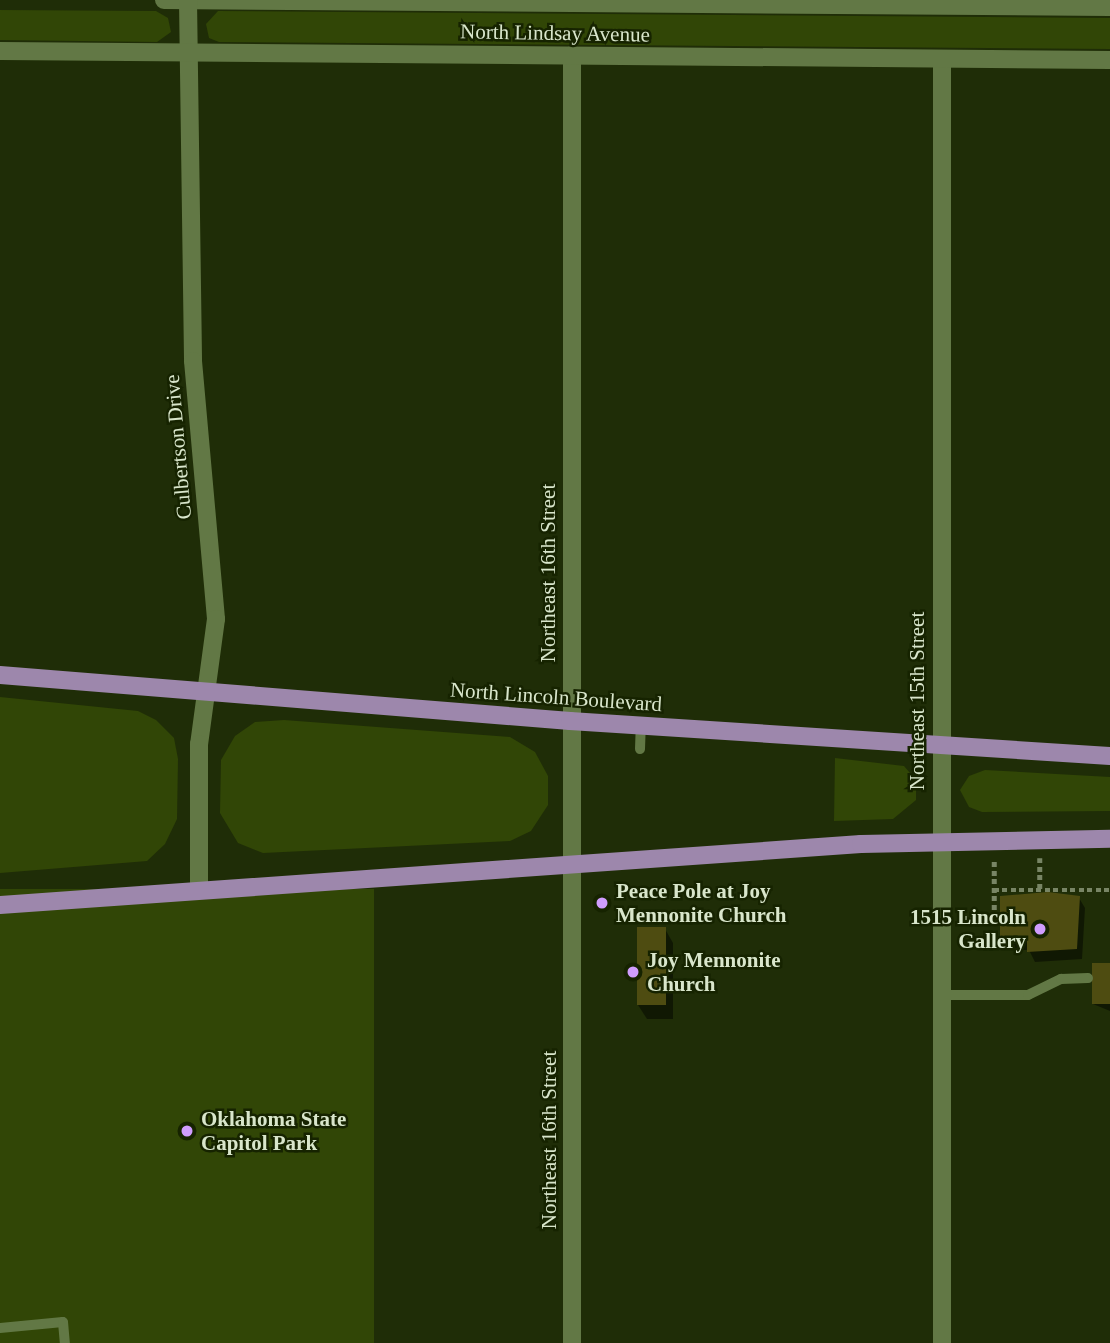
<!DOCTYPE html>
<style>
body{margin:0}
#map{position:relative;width:1110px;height:1343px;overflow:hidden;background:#1f2d07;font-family:"Times New Roman",serif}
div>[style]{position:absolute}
.green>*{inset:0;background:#314606;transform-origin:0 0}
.shadow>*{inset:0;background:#0007}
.building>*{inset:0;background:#4e4c11;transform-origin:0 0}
.path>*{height:4.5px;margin-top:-2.25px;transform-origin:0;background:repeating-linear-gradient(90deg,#788565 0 5px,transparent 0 8.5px)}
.service>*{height:10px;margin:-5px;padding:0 5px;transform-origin:5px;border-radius:5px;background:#627845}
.minor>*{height:18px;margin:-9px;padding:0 9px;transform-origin:9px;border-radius:9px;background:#627845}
.tertiary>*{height:18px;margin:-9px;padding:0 9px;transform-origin:9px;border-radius:9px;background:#627845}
.primary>*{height:18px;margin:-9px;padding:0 9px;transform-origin:9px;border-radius:9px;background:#9d87ac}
.dots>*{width:19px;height:19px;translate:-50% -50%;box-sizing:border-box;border:4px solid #162300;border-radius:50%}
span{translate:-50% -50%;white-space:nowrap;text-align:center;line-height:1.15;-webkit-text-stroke:5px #162300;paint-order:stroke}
.street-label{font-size:21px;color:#d9e6cb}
.poi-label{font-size:21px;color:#d9e6cb;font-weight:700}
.left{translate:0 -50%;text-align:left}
.right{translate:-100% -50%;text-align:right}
</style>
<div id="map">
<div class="green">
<i style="clip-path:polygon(0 10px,156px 11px,168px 18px,171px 32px,157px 42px,0 40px)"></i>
<i style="clip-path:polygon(218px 11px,1110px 18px,1110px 49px,219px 42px,209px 38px,206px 24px)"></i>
<i style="clip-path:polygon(0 697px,138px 711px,156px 720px,174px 738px,178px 759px,177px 819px,165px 844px,147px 861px,0 873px)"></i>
<i style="clip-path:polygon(284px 720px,510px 737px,535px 752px,548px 776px,548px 805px,531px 831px,510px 841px,263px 853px,238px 843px,220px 813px,221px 760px,235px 736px,255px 722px)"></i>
<i style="clip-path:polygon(835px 758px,904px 766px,916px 780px,916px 800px,893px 819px,834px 821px)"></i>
<i style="clip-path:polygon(985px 770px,1110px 777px,1110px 811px,982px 812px,969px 807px,960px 790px,969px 776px)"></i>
<i style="left:374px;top:889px;width:454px;height:375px;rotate:90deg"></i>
</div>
<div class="shadow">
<i style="clip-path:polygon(1079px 898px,1085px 908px,1082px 959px,1035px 962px,1029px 950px,1008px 950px,1001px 939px)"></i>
<i style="clip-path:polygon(665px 929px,673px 943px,673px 1019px,647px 1019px,638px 1005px)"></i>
<i style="clip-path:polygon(1093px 964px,1110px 964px,1110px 1011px,1093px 1004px)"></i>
</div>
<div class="building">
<i style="clip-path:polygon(1048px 892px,1080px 896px,1077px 949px,1027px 952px,1027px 940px,1000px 940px,1000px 896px)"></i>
<i style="left:637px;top:927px;width:29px;height:78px"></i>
<i style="left:1092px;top:963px;width:18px;height:41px"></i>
</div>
<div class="path">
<i style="left:1040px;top:858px;width:33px;rotate:90deg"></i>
<i style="left:994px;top:890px;width:116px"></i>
<i style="left:962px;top:918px;width:38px"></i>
<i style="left:994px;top:918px;width:58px;rotate:-90deg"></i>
</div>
<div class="service">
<i style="left:640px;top:749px;width:24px;rotate:-88deg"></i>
<i style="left:941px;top:995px;width:87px"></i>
<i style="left:1028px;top:995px;width:37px;rotate:-26deg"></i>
<i style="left:1061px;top:979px;width:27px;rotate:-2deg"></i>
<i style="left:0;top:1328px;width:63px;rotate:-5.4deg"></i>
<i style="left:63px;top:1322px;width:21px;rotate:85deg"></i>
</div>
<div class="minor">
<i style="left:942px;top:59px;width:1284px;rotate:90deg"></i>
<i style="left:572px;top:1343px;width:1288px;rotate:-90deg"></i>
</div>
<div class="tertiary">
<i style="left:164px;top:0;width:946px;rotate:0.42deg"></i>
<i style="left:188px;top:0;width:361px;rotate:89.2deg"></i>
<i style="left:193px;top:361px;width:259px;rotate:84.9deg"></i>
<i style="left:216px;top:619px;width:126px;rotate:97.7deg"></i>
<i style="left:199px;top:744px;width:144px;rotate:90deg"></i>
<i style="left:0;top:51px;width:1110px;rotate:0.46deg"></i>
</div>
<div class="primary">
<i style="left:0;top:675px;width:572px;rotate:4.61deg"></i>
<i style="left:570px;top:721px;width:541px;rotate:3.71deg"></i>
<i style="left:0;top:905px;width:863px;rotate:-4.05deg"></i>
<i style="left:861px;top:844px;width:249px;rotate:-1.2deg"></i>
</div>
<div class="dots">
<i style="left:602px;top:903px;background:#d09dfe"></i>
<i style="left:1040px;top:929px;background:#d09dfe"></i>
<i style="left:633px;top:972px;background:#d09dfe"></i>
<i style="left:187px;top:1131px;background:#d09dfe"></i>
</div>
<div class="street-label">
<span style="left:555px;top:33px;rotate:1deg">North Lindsay Avenue</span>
<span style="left:178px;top:447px;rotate:-95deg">Culbertson Drive</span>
<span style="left:548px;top:573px;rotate:-90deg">Northeast 16th Street</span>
<span style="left:556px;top:697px;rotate:4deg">North Lincoln Boulevard</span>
<span style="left:917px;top:701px;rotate:-90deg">Northeast 15th Street</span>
<span style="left:549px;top:1140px;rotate:-90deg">Northeast 16th Street</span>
</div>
<div class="poi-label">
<span class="left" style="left:616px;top:903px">Peace Pole at Joy<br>Mennonite Church</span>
<span class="right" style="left:1026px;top:929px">1515 Lincoln<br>Gallery</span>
<span class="left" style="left:647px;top:972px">Joy Mennonite<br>Church</span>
<span class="left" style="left:201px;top:1131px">Oklahoma State<br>Capitol Park</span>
</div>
</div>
